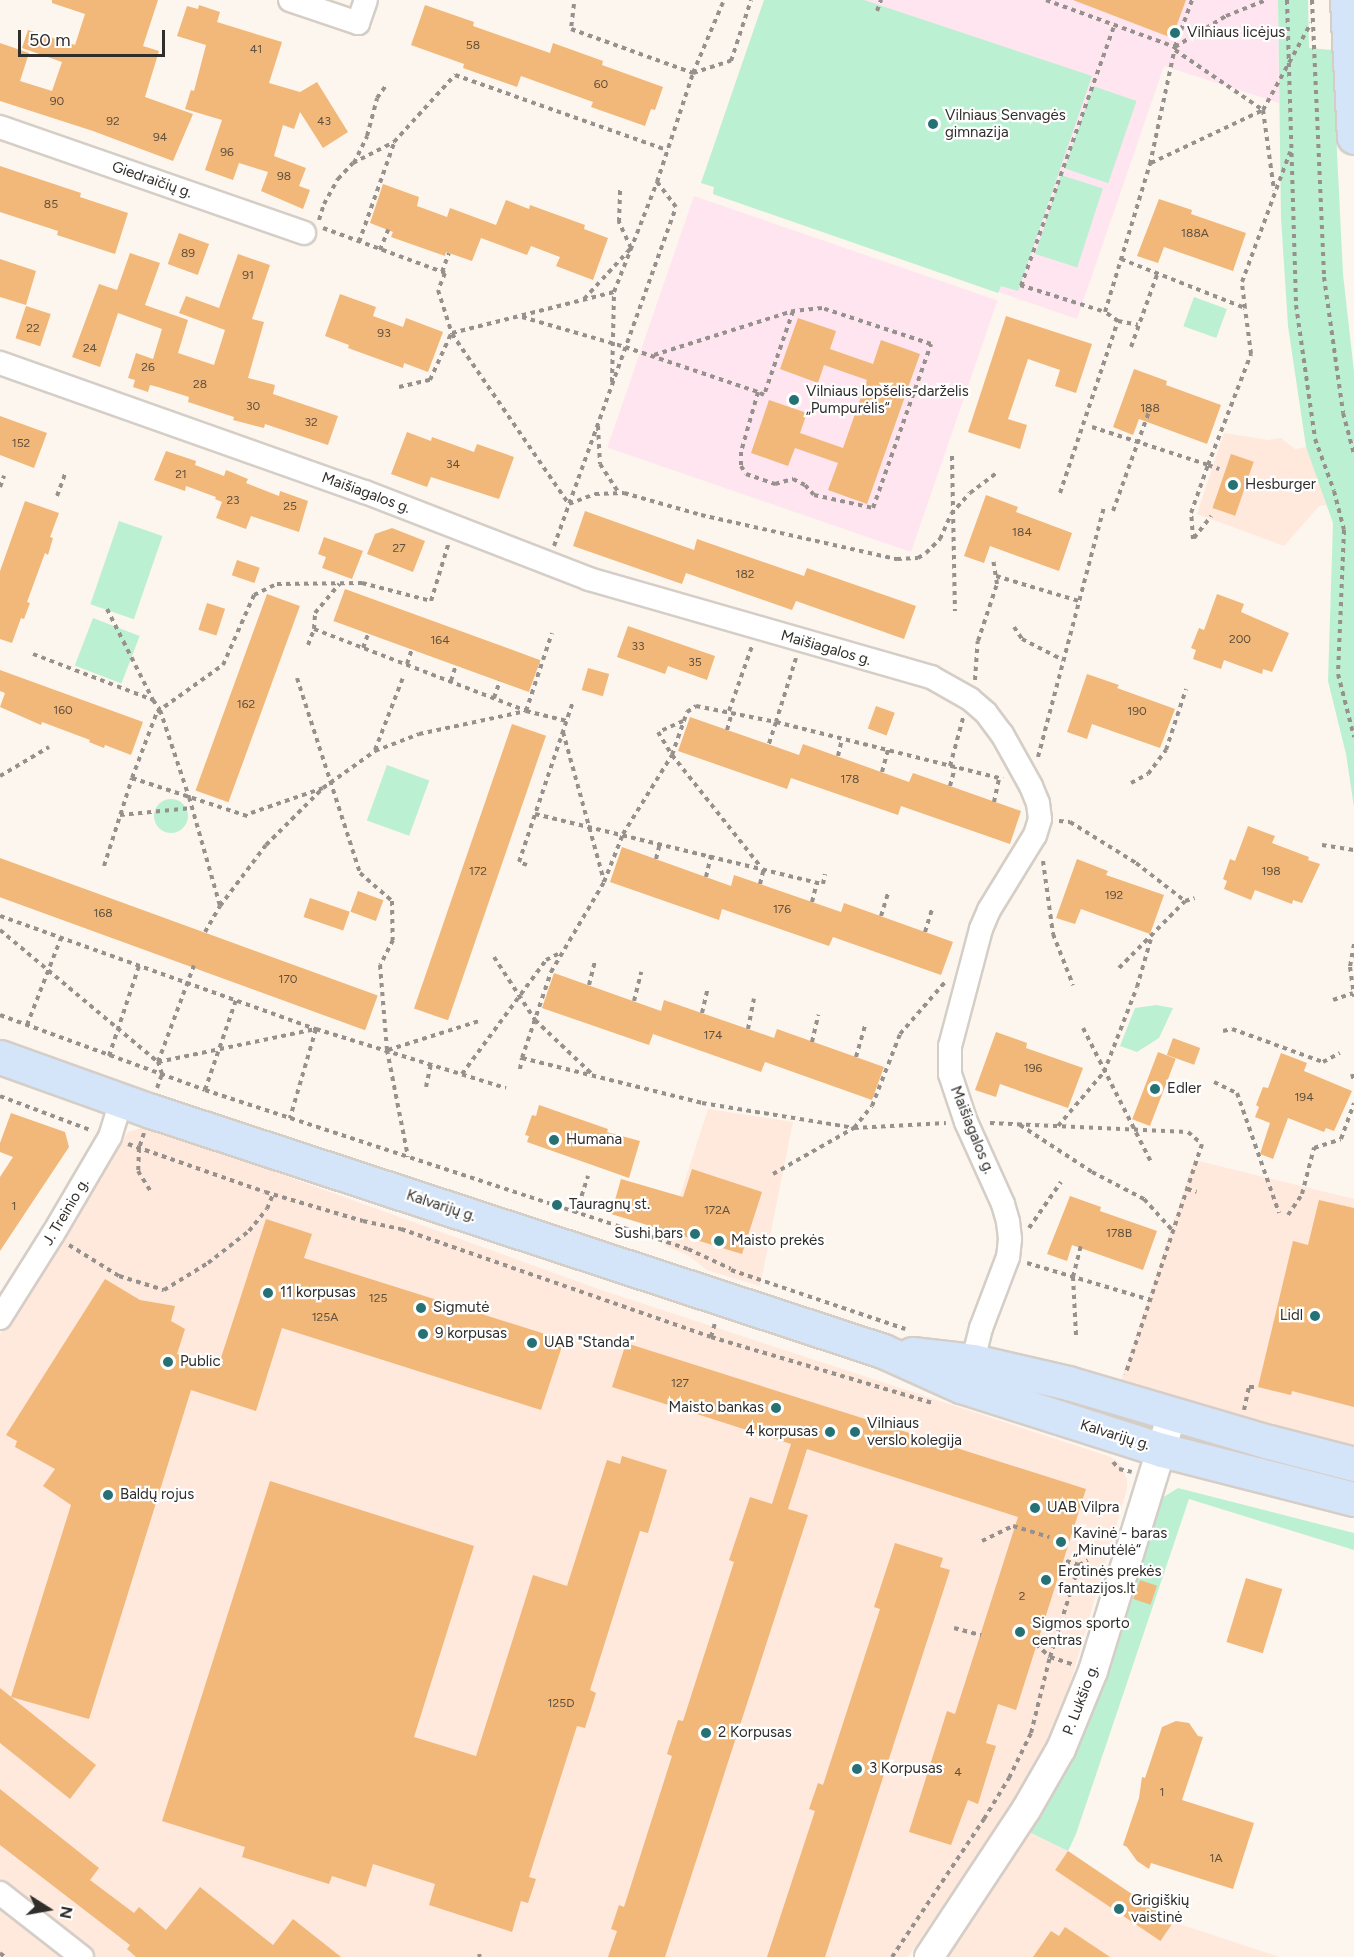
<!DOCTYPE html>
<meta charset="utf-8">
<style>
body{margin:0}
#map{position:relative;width:1354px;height:1957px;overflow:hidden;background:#fdf6ee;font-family:Figtree,sans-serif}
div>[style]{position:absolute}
.commercial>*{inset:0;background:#ffe8dc}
.education>*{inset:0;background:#fee5ef;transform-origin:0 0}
.green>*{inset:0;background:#bcf0d3;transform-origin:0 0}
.round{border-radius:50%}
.building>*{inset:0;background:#f1b879;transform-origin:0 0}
.path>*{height:4px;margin-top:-2px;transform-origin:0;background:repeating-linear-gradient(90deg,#96918c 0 4.5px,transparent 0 9px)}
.roads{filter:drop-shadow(2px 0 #d5cec7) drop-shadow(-2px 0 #d5cec7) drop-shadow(0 2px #d5cec7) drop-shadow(0 -2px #d5cec7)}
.minor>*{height:22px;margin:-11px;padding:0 11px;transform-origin:11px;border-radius:11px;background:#fff}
.tertiary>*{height:28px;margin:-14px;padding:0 14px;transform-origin:14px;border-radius:14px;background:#fff}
.primary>*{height:33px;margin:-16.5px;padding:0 16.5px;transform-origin:16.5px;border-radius:16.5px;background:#d4e5fa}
.dots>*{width:16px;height:16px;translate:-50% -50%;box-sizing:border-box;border:3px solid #fff;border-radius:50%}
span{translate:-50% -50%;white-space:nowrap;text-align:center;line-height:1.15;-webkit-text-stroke:4.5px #fff;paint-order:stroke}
.number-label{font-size:12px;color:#60503e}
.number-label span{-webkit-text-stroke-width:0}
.poi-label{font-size:15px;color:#302e2b}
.left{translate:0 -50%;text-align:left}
.right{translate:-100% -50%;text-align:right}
.street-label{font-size:15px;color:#302e2b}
.north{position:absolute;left:18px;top:1879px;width:60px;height:60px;-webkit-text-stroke:4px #fff;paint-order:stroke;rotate:101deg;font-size:16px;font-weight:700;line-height:24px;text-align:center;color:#302e2b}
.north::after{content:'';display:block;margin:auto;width:21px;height:27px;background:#302e2b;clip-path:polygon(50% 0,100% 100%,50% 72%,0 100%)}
.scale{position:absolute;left:18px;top:30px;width:147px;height:27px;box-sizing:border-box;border:3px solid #302e2b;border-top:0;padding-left:8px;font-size:18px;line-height:21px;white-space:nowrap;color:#302e2b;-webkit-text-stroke:4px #fff;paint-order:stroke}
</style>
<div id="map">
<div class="commercial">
<i style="clip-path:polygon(1224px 433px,1268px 440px,1281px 438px,1295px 449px,1306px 447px,1328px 505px,1319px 506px,1284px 546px,1197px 514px)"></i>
<i style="clip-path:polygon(708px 1109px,793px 1122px,760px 1286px,707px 1270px,689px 1256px,664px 1245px)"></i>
<i style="clip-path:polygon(148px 1126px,601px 1290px,1111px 1457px,1121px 1465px,1127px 1480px,1127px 1489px,1059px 1721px,1046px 1753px,908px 1957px,0 1957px,0 1334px,128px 1132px)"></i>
<i style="clip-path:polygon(1194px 1160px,1354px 1199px,1354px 1449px,1119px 1387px)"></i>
<i style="clip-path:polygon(1029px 1832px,1068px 1851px,1176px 1923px,1280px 1957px,943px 1957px)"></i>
</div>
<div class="education">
<i style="clip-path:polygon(764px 0,1278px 0,1279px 103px,1164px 66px,1077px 319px,713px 194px,714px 187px,701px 183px)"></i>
<i style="left:694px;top:196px;width:321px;height:266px;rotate:19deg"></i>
</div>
<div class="green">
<i style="clip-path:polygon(764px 0,864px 0,1092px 76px,1018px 291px,1001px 286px,998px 293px,713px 194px,714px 187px,701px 183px)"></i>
<i style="clip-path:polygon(1278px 0,1308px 0,1309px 48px,1332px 50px,1343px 274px,1354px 372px,1354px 807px,1346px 754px,1328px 681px,1333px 523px,1306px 447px,1288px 326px,1281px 218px)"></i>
<i style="left:1093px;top:86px;width:46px;height:87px;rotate:19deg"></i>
<i style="left:1061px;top:175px;width:44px;height:83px;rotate:18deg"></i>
<i style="left:1194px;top:297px;width:35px;height:31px;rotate:20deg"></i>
<i style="left:119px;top:521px;width:46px;height:88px;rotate:19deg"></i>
<i style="left:93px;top:618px;width:50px;height:51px;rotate:21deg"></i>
<i style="left:387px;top:765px;width:45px;height:59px;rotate:20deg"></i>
<i class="round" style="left:154px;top:799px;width:34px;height:34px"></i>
<i style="clip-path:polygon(1156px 1005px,1173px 1008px,1159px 1038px,1137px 1052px,1120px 1046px,1135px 1008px)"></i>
<i style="clip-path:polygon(1178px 1488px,1354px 1533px,1354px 1550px,1189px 1499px,1076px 1834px,1068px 1851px,1029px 1832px,1075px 1747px,1162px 1498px)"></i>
</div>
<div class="building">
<i style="clip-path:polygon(52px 0,158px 0,143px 46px,159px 51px,145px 97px,193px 114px,173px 161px,93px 131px,0 101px,0 43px,29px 53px,20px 81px,52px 91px,62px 62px,22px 48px,28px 30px,75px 45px,85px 14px,52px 3px)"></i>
<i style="clip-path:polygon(1073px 0,1186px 0,1172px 38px)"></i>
<i style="clip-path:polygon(199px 5px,220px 12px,217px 22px,282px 42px,269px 83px,300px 92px,317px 82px,348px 132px,323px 148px,300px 112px,294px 129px,283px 125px,274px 156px,306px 168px,299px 186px,310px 190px,303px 209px,261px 191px,268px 172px,239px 163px,233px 180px,205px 170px,222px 120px,185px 109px,191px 90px,194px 91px,206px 45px,177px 36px,187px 6px,198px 9px)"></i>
<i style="clip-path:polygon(425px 5px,474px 22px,473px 26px,550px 53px,553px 43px,603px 61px,602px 65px,663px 87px,655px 110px,651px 109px,645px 126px,591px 107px,593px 102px,521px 76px,517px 87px,463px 68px,464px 64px,411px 45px)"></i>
<i style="clip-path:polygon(0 166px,81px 193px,80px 197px,128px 213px,115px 254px,57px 235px,58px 231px,0 212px)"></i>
<i style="clip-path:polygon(383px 184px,419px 197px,417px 206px,447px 217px,450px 208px,496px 225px,506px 200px,529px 209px,530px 205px,585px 225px,584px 229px,608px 238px,593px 280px,556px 266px,560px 257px,531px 246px,527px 255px,481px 238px,472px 261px,446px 252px,445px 256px,391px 237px,393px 232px,370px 223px)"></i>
<i style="clip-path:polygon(1159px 199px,1192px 210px,1191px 214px,1246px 233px,1233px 271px,1164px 247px,1158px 263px,1137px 256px)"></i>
<i style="left:179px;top:233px;width:32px;height:33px;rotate:20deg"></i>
<i style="clip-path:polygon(130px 253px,160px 263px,145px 305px,188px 320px,178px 353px,214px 365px,225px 330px,179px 313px,186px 296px,219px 308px,238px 254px,270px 265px,252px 319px,264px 322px,248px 378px,275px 385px,273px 394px,338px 416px,328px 445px,265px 424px,264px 428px,233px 420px,234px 417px,188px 402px,189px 397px,158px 387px,150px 385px,148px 392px,133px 387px,135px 380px,128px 378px,136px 353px,153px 359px,162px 329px,118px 313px,100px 367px,72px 357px,99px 284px,117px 290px)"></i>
<i style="clip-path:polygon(0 259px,36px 271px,26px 305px,0 297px)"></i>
<i style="clip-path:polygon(340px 294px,376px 307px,373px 316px,403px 327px,406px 318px,443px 332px,428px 372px,404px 363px,403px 368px,348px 348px,349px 345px,325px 336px)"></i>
<i style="left:26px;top:306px;width:26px;height:34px;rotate:18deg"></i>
<i style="clip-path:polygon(1006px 316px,1092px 344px,1076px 393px,1055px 386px,1060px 370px,1028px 359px,1008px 419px,1027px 425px,1020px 449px,968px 432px)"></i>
<i style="clip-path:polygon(798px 318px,836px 331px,830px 349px,873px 364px,881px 340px,920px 354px,867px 504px,828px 490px,838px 463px,795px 448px,788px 466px,751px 453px,769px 400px,807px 413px,800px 433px,843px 448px,867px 380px,824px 365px,818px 383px,780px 369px)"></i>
<i style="clip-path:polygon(1134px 369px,1167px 381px,1166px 385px,1221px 405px,1207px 444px,1139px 419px,1133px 435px,1113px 427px)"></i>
<i style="clip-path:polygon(0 416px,47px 433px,34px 468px,0 455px)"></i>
<i style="clip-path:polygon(407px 432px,431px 441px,432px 437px,474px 452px,477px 444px,514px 457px,499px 499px,431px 477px,427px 487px,391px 474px)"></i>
<i style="clip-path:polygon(166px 451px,196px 461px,195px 465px,224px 476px,226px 470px,248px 479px,246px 483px,279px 496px,280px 491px,308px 501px,299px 532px,251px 516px,246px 529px,216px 518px,222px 502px,215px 499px,216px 497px,186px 486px,185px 491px,154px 480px)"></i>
<i style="left:1231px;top:454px;width:24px;height:57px;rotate:19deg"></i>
<i style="clip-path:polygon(986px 495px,1018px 507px,1016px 512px,1072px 533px,1059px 571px,990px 546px,984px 563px,964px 556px)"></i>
<i style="clip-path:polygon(25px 501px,59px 513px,50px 537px,53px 538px,48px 555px,45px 553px,27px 602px,30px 603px,24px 619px,21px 618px,12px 643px,0 639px,0 571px)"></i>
<i style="clip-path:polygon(585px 511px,694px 550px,697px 539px,804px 576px,807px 568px,916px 606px,904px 639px,796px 601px,792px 610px,686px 573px,682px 584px,573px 546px)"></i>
<i style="clip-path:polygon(392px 528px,425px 541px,413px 572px,367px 554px,375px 534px)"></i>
<i style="clip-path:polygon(324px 537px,363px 551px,352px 579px,322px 568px,326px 557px,318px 554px)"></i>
<i style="left:237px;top:560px;width:24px;height:16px;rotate:19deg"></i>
<i style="left:345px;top:589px;width:208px;height:34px;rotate:20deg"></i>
<i style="left:267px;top:594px;width:35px;height:209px;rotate:20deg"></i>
<i style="clip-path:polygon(1217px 594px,1244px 604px,1241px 612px,1289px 633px,1272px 672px,1263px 669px,1262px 674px,1224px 660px,1221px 669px,1193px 659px,1196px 650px,1191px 648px,1199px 628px,1204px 630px)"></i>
<i style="left:207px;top:603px;width:19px;height:28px;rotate:18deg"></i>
<i style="clip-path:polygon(628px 626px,715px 656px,707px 680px,668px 666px,665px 674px,617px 657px)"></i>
<i style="left:588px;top:668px;width:22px;height:23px;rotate:16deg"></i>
<i style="clip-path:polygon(0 670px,143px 722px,131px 755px,105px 745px,104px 748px,89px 742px,90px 740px,42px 722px,41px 725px,0 707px,5px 693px,0 691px)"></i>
<i style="clip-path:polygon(1087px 674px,1119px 685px,1117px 688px,1175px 709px,1160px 748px,1092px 724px,1087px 739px,1067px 732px)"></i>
<i style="left:876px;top:706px;width:20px;height:24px;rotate:20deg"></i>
<i style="clip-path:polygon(690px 717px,799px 755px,803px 744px,909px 782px,913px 773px,1021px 811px,1010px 844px,901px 806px,898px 815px,791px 778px,787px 789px,678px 751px)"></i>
<i style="left:512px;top:724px;width:36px;height:301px;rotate:19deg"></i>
<i style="clip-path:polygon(1248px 826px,1275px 836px,1272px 843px,1309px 857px,1308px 860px,1320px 864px,1302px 903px,1293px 900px,1292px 904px,1255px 890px,1251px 900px,1224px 889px,1227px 881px,1223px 879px,1230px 859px,1235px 861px)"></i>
<i style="clip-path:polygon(622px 847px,731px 886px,734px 875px,841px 912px,844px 903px,953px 942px,941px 975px,833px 937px,829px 946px,722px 909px,719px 920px,610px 882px)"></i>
<i style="left:0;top:858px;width:402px;height:37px;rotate:20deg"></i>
<i style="clip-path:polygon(1077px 859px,1108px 871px,1106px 875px,1164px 895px,1150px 934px,1081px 909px,1075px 924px,1056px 918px)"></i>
<i style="left:358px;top:891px;width:27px;height:22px;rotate:20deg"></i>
<i style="left:310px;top:898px;width:42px;height:20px;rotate:19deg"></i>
<i style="clip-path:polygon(554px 973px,661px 1011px,664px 1000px,774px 1038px,777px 1029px,884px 1067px,872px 1100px,765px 1062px,761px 1072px,653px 1034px,649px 1045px,542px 1008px)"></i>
<i style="clip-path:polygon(996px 1032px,1027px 1043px,1026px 1048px,1083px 1068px,1068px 1108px,1000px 1084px,996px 1097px,975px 1090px)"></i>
<i style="left:1173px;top:1038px;width:29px;height:18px;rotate:20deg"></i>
<i style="left:1158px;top:1052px;width:19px;height:72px;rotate:21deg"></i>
<i style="clip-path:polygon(1281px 1053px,1307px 1063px,1304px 1071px,1352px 1091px,1334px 1131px,1326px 1128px,1324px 1132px,1288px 1118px,1273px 1159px,1260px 1154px,1270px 1123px,1255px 1117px,1259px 1107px,1256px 1105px,1263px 1087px,1268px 1088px)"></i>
<i style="clip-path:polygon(539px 1105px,608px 1129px,607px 1132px,640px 1141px,629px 1178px,527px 1142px,529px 1136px,525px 1135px,532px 1115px,536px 1116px)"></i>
<i style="clip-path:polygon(11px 1113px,65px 1132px,69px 1147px,0 1251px,0 1177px,13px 1157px,0 1152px,0 1143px)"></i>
<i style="clip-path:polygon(692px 1169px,762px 1192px,742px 1254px,611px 1214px,621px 1179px,683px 1197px)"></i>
<i style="clip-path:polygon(1070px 1196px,1101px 1207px,1100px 1211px,1157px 1231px,1143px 1270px,1072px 1245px,1067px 1261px,1047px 1254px)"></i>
<i style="clip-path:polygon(1319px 1200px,1354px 1208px,1354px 1407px,1292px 1391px,1291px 1395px,1258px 1387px,1293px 1241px,1308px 1245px)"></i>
<i style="clip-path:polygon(266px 1219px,312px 1234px,304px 1258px,564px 1340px,541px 1410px,282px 1328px,256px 1411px,191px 1390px,89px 1719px,11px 1697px,71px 1505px,43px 1486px,55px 1469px,15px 1447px,17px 1441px,6px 1435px,105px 1279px,140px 1300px,175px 1306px,171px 1321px,185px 1329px,177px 1354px,218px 1367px)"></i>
<i style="clip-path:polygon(626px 1343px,1086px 1489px,1016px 1710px,998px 1704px,986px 1743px,996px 1746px,978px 1804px,968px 1800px,951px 1845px,909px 1832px,947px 1711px,955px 1714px,1018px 1517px,807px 1449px,788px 1509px,808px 1515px,665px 1957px,608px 1957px,617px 1931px,611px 1929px,619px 1905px,624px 1907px,672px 1756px,667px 1754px,678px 1720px,683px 1721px,734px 1562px,729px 1560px,750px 1497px,772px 1504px,791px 1444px,612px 1387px)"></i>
<i style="clip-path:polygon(622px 1456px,667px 1470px,648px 1533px,640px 1531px,590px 1690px,596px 1693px,585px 1728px,577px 1726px,529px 1877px,536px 1879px,528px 1903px,521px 1901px,512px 1932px,429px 1905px,435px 1884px,373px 1864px,366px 1887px,332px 1876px,329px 1884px,242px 1857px,245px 1847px,162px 1821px,270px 1481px,474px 1546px,414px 1737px,476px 1756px,533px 1575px,567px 1586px,607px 1460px,620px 1464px)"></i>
<i style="clip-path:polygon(895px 1543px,943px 1558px,940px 1567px,950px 1570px,825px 1957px,767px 1957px,815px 1811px,809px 1809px,818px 1783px,823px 1785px,880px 1609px,874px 1607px)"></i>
<i style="left:1246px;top:1578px;width:38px;height:67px;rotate:17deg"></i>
<i style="left:1140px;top:1580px;width:18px;height:20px;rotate:19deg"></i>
<i style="clip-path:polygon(0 1688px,96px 1765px,70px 1799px,0 1743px)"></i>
<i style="clip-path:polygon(1176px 1721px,1189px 1723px,1198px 1736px,1203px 1737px,1182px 1800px,1254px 1823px,1233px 1889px,1151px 1863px,1149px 1869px,1137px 1861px,1127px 1847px,1123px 1845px,1139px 1798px,1142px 1777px,1145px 1778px,1162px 1727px)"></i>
<i style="clip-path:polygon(0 1789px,99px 1868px,90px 1880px,134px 1913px,139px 1907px,166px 1930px,200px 1887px,273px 1945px,293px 1919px,341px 1957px,136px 1957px,127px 1949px,130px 1945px,0 1845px)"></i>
<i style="left:1068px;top:1851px;width:127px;height:23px;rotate:34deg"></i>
<i style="clip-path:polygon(1065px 1927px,1110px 1957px,1033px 1957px,1051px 1931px,1059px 1936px)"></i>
</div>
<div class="path">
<i style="left:1046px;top:0;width:137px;rotate:20deg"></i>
<i style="left:1175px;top:47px;width:60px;rotate:-31.3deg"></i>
<i style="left:1226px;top:16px;width:43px;rotate:-21.8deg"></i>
<i style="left:1287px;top:0;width:305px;rotate:88.3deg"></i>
<i style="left:1296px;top:305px;width:135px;rotate:81.9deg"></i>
<i style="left:1315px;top:439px;width:55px;rotate:69.9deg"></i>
<i style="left:1334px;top:491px;width:40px;rotate:75.6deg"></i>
<i style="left:1344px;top:530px;width:144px;rotate:92.4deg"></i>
<i style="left:1338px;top:674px;width:65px;rotate:75.7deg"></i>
<i style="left:1312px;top:0;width:277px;rotate:87.5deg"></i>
<i style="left:1324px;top:277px;width:137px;rotate:82deg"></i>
<i style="left:1343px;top:413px;width:42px;rotate:75deg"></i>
<i style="left:574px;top:4px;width:25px;rotate:97deg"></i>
<i style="left:571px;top:29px;width:130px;rotate:19.8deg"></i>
<i style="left:693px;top:73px;width:40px;rotate:-18deg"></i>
<i style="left:731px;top:61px;width:64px;rotate:-71.8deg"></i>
<i style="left:877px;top:11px;width:12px;rotate:-70deg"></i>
<i style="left:1175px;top:50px;width:107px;rotate:34.3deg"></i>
<i style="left:1263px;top:110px;width:81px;rotate:82.2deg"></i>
<i style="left:354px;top:163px;width:30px;rotate:-64deg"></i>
<i style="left:367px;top:136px;width:39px;rotate:-75deg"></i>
<i style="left:377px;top:98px;width:14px;rotate:-54deg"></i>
<i style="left:1151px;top:163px;width:124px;rotate:-25.3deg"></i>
<i style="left:1263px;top:110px;width:99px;rotate:-61.1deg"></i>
<i style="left:319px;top:220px;width:17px;rotate:-73deg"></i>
<i style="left:324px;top:204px;width:29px;rotate:-61deg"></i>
<i style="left:338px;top:179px;width:22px;rotate:-47deg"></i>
<i style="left:353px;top:163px;width:46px;rotate:-27.1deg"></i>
<i style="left:394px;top:142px;width:91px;rotate:-47.7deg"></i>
<i style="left:455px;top:75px;width:225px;rotate:19.5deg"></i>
<i style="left:323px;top:228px;width:130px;rotate:20.2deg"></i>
<i style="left:445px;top:273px;width:18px;rotate:112deg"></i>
<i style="left:438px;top:290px;width:46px;rotate:72.3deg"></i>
<i style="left:452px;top:334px;width:206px;rotate:55.5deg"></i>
<i style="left:359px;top:242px;width:105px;rotate:-70.5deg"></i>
<i style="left:380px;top:250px;width:22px;rotate:-68deg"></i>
<i style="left:1121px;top:259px;width:133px;rotate:21.6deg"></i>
<i style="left:1245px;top:308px;width:26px;rotate:-97deg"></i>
<i style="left:1242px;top:282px;width:139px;rotate:-69.7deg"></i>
<i style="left:442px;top:272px;width:20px;rotate:-70deg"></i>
<i style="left:1020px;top:285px;width:89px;rotate:17.6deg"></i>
<i style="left:1021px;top:286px;width:279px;rotate:-70.3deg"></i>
<i style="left:584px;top:299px;width:69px;rotate:-47.3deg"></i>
<i style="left:631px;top:248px;width:29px;rotate:-115deg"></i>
<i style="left:619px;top:222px;width:34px;rotate:-88deg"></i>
<i style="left:522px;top:317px;width:107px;rotate:16.2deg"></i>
<i style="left:625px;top:347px;width:140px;rotate:18.7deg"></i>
<i style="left:758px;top:392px;width:62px;rotate:105.8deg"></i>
<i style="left:741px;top:452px;width:14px;rotate:90deg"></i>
<i style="left:741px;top:466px;width:9px;rotate:58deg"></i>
<i style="left:746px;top:474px;width:31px;rotate:19deg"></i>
<i style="left:775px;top:484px;width:19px;rotate:-16deg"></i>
<i style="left:793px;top:479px;width:13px;rotate:27deg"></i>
<i style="left:805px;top:485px;width:13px;rotate:48deg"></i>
<i style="left:814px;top:495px;width:60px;rotate:12.4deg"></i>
<i style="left:873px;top:508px;width:174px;rotate:-70.5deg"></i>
<i style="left:931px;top:344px;width:115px;rotate:-161.7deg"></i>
<i style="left:822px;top:308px;width:29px;rotate:174deg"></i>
<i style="left:793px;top:311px;width:89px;rotate:109deg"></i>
<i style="left:764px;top:395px;width:7px;rotate:-153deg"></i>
<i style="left:1118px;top:321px;width:20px;rotate:11deg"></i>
<i style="left:452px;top:333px;width:167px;rotate:-14.2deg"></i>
<i style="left:1131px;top:347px;width:80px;rotate:-70.2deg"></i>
<i style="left:654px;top:355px;width:146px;rotate:-17.6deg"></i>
<i style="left:612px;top:382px;width:90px;rotate:-88.7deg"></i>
<i style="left:614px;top:292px;width:118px;rotate:-68.6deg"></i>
<i style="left:657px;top:182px;width:115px;rotate:-71.7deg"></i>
<i style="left:693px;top:73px;width:79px;rotate:-67deg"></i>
<i style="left:399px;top:387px;width:32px;rotate:-13deg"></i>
<i style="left:430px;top:380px;width:51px;rotate:-65.5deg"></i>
<i style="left:598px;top:426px;width:38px;rotate:87deg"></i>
<i style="left:600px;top:464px;width:35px;rotate:57deg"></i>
<i style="left:1092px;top:427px;width:122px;rotate:18.1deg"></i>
<i style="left:1208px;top:465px;width:119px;rotate:-68.8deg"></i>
<i style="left:1251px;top:354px;width:46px;rotate:-97.4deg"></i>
<i style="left:952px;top:456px;width:155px;rotate:88.9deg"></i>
<i style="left:0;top:487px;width:12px;rotate:-70deg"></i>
<i style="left:1060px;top:493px;width:182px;rotate:-71.4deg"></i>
<i style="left:1118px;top:321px;width:16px;rotate:-145deg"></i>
<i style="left:1105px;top:312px;width:155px;rotate:-73.1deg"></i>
<i style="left:1150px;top:164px;width:120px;rotate:-77.9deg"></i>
<i style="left:1175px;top:47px;width:50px;rotate:-70.1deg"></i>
<i style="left:57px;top:496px;width:23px;rotate:-70deg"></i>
<i style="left:569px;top:504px;width:28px;rotate:-21deg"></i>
<i style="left:595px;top:494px;width:29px;rotate:-2deg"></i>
<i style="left:624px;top:493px;width:80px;rotate:15.9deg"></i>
<i style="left:701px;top:515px;width:201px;rotate:12.7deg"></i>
<i style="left:897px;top:559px;width:21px;rotate:-3deg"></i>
<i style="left:918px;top:558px;width:9px;rotate:-32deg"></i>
<i style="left:926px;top:553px;width:20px;rotate:-45deg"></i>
<i style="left:940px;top:539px;width:27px;rotate:-66deg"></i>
<i style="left:951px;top:514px;width:28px;rotate:-48deg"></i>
<i style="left:970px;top:493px;width:35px;rotate:-37deg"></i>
<i style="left:1113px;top:511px;width:109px;rotate:-70.1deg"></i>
<i style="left:1194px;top:538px;width:28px;rotate:-52deg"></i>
<i style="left:1193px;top:539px;width:26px;rotate:-94deg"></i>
<i style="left:1191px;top:513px;width:51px;rotate:-70.5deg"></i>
<i style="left:1208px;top:465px;width:12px;rotate:20deg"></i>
<i style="left:554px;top:546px;width:360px;rotate:-70.2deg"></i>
<i style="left:676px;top:207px;width:31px;rotate:-127deg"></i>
<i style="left:996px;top:576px;width:87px;rotate:16.8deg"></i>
<i style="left:107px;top:609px;width:102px;rotate:63.2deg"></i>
<i style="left:1014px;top:627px;width:14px;rotate:56deg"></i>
<i style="left:1022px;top:639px;width:46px;rotate:27.1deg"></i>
<i style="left:314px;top:629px;width:16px;rotate:-86deg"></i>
<i style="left:315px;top:613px;width:38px;rotate:-50deg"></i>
<i style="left:308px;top:645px;width:17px;rotate:-69deg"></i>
<i style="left:314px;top:629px;width:227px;rotate:21.1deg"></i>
<i style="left:526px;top:711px;width:82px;rotate:-71.6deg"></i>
<i style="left:363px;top:648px;width:15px;rotate:-70deg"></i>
<i style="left:33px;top:654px;width:129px;rotate:21deg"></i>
<i style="left:153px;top:700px;width:12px;rotate:55deg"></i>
<i style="left:160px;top:710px;width:92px;rotate:71.6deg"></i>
<i style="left:189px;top:797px;width:113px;rotate:74.1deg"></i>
<i style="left:796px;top:658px;width:67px;rotate:107.4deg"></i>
<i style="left:776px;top:722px;width:234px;rotate:14.1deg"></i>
<i style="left:407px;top:664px;width:16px;rotate:-72deg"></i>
<i style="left:297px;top:678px;width:205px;rotate:72.1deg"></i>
<i style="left:360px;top:873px;width:43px;rotate:41.2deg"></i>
<i style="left:392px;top:901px;width:39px;rotate:89deg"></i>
<i style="left:393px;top:940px;width:28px;rotate:117deg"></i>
<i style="left:380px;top:965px;width:85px;rotate:85.3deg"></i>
<i style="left:387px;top:1050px;width:109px;rotate:78.9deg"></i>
<i style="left:975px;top:680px;width:39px;rotate:-86deg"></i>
<i style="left:978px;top:641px;width:60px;rotate:-71.6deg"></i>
<i style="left:997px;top:584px;width:26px;rotate:-99deg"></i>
<i style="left:451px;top:681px;width:17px;rotate:-73deg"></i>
<i style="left:494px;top:698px;width:18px;rotate:-71deg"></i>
<i style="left:729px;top:711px;width:69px;rotate:-70.5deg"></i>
<i style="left:683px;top:721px;width:27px;rotate:156deg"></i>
<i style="left:658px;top:732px;width:27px;rotate:59deg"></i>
<i style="left:672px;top:755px;width:142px;rotate:51.6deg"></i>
<i style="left:727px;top:730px;width:19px;rotate:-74deg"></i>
<i style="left:563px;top:732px;width:155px;rotate:74.6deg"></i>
<i style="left:375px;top:750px;width:80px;rotate:-68.9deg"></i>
<i style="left:838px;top:756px;width:17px;rotate:-77deg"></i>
<i style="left:1038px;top:757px;width:258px;rotate:-75.2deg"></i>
<i style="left:950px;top:766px;width:50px;rotate:-74.8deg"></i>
<i style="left:882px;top:772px;width:23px;rotate:-75deg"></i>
<i style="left:0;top:776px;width:57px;rotate:-30.6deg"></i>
<i style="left:132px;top:778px;width:124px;rotate:18.3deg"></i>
<i style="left:1131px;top:783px;width:19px;rotate:-28deg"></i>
<i style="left:1148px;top:774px;width:30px;rotate:-53deg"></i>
<i style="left:1166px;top:750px;width:64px;rotate:-71.8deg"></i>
<i style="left:950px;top:786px;width:20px;rotate:-75deg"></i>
<i style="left:994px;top:802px;width:25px;rotate:-78deg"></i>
<i style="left:251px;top:813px;width:76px;rotate:-19.1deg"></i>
<i style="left:323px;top:788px;width:64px;rotate:-35.4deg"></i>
<i style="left:375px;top:751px;width:47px;rotate:-21.1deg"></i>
<i style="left:419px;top:734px;width:109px;rotate:-12.1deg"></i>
<i style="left:526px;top:711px;width:42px;rotate:13.7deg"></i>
<i style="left:535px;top:814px;width:296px;rotate:13.7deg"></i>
<i style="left:823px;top:884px;width:10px;rotate:-79deg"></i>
<i style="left:120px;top:815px;width:72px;rotate:-5.6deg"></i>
<i style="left:1059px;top:821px;width:11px;rotate:5deg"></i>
<i style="left:1070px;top:822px;width:78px;rotate:31.8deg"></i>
<i style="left:1136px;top:863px;width:62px;rotate:37.8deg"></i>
<i style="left:1322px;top:845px;width:32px;rotate:9deg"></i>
<i style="left:656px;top:859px;width:16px;rotate:-76deg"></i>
<i style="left:1043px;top:861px;width:74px;rotate:82.2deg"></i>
<i style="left:1053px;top:934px;width:55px;rotate:68.6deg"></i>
<i style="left:527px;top:865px;width:9px;rotate:-159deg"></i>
<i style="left:519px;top:862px;width:169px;rotate:-71.4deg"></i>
<i style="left:104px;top:866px;width:92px;rotate:-72.3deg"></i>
<i style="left:132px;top:778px;width:71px;rotate:-69.3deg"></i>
<i style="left:157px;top:712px;width:81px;rotate:-35.5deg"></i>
<i style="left:223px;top:665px;width:77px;rotate:-66.1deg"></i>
<i style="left:254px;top:595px;width:25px;rotate:-26deg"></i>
<i style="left:277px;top:584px;width:85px;rotate:-0.7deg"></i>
<i style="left:362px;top:583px;width:71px;rotate:14.6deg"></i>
<i style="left:431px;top:601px;width:59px;rotate:-73.1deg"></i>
<i style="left:706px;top:877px;width:23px;rotate:-77deg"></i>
<i style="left:760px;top:884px;width:16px;rotate:-76deg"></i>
<i style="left:812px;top:902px;width:21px;rotate:-76deg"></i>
<i style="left:0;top:916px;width:336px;rotate:19.7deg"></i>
<i style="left:316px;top:1029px;width:199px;rotate:17.3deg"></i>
<i style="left:881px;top:916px;width:24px;rotate:-73deg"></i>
<i style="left:0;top:930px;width:206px;rotate:39.9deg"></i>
<i style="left:158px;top:1062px;width:161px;rotate:-11.8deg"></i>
<i style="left:316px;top:1029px;width:93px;rotate:106.3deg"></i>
<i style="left:205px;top:932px;width:30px;rotate:-60deg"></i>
<i style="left:220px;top:906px;width:76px;rotate:-53deg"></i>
<i style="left:266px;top:845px;width:79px;rotate:-45deg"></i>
<i style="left:925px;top:932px;width:24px;rotate:-73deg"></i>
<i style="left:1354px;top:944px;width:23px;rotate:100deg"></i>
<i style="left:1350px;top:967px;width:30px;rotate:82deg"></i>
<i style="left:494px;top:957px;width:75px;rotate:56.9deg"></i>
<i style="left:535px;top:1020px;width:81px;rotate:43.5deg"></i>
<i style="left:1119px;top:968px;width:94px;rotate:-45.4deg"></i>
<i style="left:1185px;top:901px;width:10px;rotate:-17deg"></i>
<i style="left:589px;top:985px;width:25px;rotate:-76deg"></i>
<i style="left:1333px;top:1000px;width:21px;rotate:-19deg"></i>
<i style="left:634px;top:1001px;width:30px;rotate:-76deg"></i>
<i style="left:702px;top:1013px;width:26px;rotate:-77deg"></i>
<i style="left:0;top:1015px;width:218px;rotate:20.1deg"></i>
<i style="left:205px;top:1090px;width:508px;rotate:18.22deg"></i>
<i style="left:688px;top:1249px;width:47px;rotate:24.9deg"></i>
<i style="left:27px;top:1025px;width:93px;rotate:-68.7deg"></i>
<i style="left:1083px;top:1028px;width:150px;rotate:63.1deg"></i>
<i style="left:748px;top:1029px;width:31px;rotate:-79deg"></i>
<i style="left:1223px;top:1031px;width:9px;rotate:-13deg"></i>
<i style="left:1232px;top:1029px;width:97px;rotate:19.9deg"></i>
<i style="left:1323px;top:1062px;width:19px;rotate:-28deg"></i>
<i style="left:812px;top:1042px;width:28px;rotate:-77deg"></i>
<i style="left:388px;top:1050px;width:96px;rotate:-17.7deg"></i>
<i style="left:109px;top:1056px;width:95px;rotate:-71.6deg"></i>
<i style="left:856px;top:1057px;width:32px;rotate:-74deg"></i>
<i style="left:522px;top:1058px;width:91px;rotate:-71.4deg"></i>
<i style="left:551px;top:972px;width:104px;rotate:-59.5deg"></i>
<i style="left:604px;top:882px;width:52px;rotate:-68.4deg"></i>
<i style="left:623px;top:834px;width:93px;rotate:-58.2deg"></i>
<i style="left:672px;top:755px;width:46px;rotate:-70.8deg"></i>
<i style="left:687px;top:712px;width:11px;rotate:-34deg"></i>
<i style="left:696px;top:706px;width:82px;rotate:11.3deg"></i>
<i style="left:776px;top:722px;width:23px;rotate:108deg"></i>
<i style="left:520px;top:1069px;width:11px;rotate:-80deg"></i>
<i style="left:522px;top:1058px;width:186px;rotate:14deg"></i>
<i style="left:702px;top:1103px;width:154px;rotate:9.3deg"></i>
<i style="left:854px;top:1128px;width:92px;rotate:-3.1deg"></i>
<i style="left:462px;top:1074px;width:142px;rotate:-53.6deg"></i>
<i style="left:546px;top:960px;width:16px;rotate:-27deg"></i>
<i style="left:1352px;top:1074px;width:7px;rotate:74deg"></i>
<i style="left:1214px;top:1082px;width:25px;rotate:26deg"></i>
<i style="left:1237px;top:1093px;width:127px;rotate:70.7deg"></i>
<i style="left:426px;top:1087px;width:24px;rotate:-78deg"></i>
<i style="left:157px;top:1088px;width:15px;rotate:-70deg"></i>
<i style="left:162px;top:1074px;width:13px;rotate:-108deg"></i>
<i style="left:158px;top:1062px;width:103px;rotate:-69.6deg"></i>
<i style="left:205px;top:1090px;width:95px;rotate:-71deg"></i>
<i style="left:0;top:1096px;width:96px;rotate:20.7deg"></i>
<i style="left:990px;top:1123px;width:198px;rotate:2.6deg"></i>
<i style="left:1188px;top:1132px;width:18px;rotate:41deg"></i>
<i style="left:1202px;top:1144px;width:243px;rotate:108.4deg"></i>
<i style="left:1020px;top:1125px;width:86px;rotate:33.1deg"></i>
<i style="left:1092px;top:1172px;width:59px;rotate:27.4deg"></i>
<i style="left:1144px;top:1199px;width:43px;rotate:47.8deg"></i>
<i style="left:1058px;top:1126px;width:71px;rotate:-49.6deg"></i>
<i style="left:1104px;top:1072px;width:91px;rotate:-68.8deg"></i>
<i style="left:1137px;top:987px;width:54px;rotate:-73.9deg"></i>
<i style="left:144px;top:1133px;width:16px;rotate:108deg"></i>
<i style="left:139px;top:1148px;width:23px;rotate:92deg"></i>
<i style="left:138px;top:1171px;width:25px;rotate:58deg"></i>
<i style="left:128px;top:1144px;width:145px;rotate:19.3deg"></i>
<i style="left:265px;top:1192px;width:102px;rotate:16.5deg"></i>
<i style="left:363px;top:1221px;width:39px;rotate:12deg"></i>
<i style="left:401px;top:1229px;width:328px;rotate:19.2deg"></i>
<i style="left:711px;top:1337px;width:231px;rotate:16.6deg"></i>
<i style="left:773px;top:1174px;width:93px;rotate:-29.6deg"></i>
<i style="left:854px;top:1128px;width:28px;rotate:-51deg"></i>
<i style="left:872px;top:1106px;width:77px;rotate:-68.7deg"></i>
<i style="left:900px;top:1034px;width:69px;rotate:-49.1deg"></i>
<i style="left:1187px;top:1189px;width:10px;rotate:17deg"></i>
<i style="left:576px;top:1213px;width:39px;rotate:-72deg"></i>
<i style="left:1288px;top:1215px;width:25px;rotate:-56deg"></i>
<i style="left:1302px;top:1194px;width:48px;rotate:-75.4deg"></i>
<i style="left:1314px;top:1148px;width:28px;rotate:-18deg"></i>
<i style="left:1341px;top:1139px;width:38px;rotate:-70deg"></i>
<i style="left:1029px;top:1228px;width:56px;rotate:-55.2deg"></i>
<i style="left:69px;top:1245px;width:59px;rotate:31.8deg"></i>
<i style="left:119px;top:1276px;width:47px;rotate:17.3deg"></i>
<i style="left:164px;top:1290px;width:52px;rotate:-31.5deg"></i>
<i style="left:208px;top:1263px;width:52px;rotate:-38deg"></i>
<i style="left:249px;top:1231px;width:28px;rotate:-51deg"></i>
<i style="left:267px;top:1209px;width:16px;rotate:-68deg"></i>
<i style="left:1027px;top:1263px;width:128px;rotate:16.7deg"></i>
<i style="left:731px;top:1270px;width:184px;rotate:18.7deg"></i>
<i style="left:1076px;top:1335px;width:58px;rotate:-93deg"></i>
<i style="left:1073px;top:1277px;width:34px;rotate:-76deg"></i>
<i style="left:711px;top:1337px;width:15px;rotate:-74deg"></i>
<i style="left:1244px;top:1410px;width:24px;rotate:-78deg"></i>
<i style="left:1249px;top:1387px;width:9px"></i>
<i style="left:1113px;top:1462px;width:9px;rotate:49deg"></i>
<i style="left:1119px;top:1469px;width:13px;rotate:13deg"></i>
<i style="left:982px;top:1541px;width:34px;rotate:-26deg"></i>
<i style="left:1013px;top:1526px;width:38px;rotate:17deg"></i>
<i style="left:1079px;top:1565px;width:10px;rotate:-29deg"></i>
<i style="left:954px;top:1628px;width:28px;rotate:15deg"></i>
<i style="left:1036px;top:1644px;width:19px;rotate:43deg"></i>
<i style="left:1050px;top:1657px;width:23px;rotate:18deg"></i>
<i style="left:0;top:1953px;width:6px;rotate:39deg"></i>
<i style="left:479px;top:1954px;width:3px;rotate:72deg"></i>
<i style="left:892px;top:1957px;width:166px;rotate:-56.3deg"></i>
<i style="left:984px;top:1819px;width:48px;rotate:-58.6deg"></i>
<i style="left:1009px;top:1778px;width:50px;rotate:-63.9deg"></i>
<i style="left:1031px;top:1733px;width:78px;rotate:-76deg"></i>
<i style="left:1050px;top:1657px;width:96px;rotate:-72.5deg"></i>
<i style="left:1079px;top:1565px;width:17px;rotate:-163deg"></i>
</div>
<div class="roads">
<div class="minor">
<i style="left:290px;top:0;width:72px;rotate:18.7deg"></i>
<i style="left:358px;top:23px;width:24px;rotate:-71deg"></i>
<i style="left:0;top:127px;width:322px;rotate:19.2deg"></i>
<i style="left:0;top:363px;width:387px;rotate:19.5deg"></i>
<i style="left:365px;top:492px;width:240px;rotate:21.2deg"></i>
<i style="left:589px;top:579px;width:356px;rotate:16deg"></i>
<i style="left:931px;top:677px;width:45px;rotate:29.4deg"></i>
<i style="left:970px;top:699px;width:21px;rotate:41deg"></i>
<i style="left:986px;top:713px;width:26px;rotate:53deg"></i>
<i style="left:1002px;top:734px;width:60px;rotate:60.9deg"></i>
<i style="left:1031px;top:786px;width:18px;rotate:68deg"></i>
<i style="left:1038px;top:803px;width:16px;rotate:83deg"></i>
<i style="left:1040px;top:819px;width:17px;rotate:107deg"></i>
<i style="left:1035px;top:835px;width:88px;rotate:121.5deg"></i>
<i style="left:989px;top:910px;width:21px;rotate:113deg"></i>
<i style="left:981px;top:929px;width:121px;rotate:104.8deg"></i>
<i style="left:950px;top:1046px;width:28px;rotate:90deg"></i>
<i style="left:950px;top:1074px;width:51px;rotate:71.6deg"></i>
<i style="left:966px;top:1122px;width:90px;rotate:65.7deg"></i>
<i style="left:1003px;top:1204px;width:19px;rotate:74deg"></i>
<i style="left:1008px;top:1222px;width:17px;rotate:83deg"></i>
<i style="left:1010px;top:1239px;width:18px;rotate:96deg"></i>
<i style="left:1008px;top:1257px;width:76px;rotate:110.8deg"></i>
<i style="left:981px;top:1328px;width:34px;rotate:104deg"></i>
<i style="left:0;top:1318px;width:99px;rotate:-57.8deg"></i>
<i style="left:53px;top:1234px;width:113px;rotate:-59.6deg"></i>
<i style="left:110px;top:1137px;width:38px;rotate:-73deg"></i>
<i style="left:0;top:1893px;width:104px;rotate:38deg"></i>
</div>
<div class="tertiary">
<i style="left:929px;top:1957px;width:176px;rotate:-56.6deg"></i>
<i style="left:1026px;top:1810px;width:70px;rotate:-60.2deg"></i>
<i style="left:1061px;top:1749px;width:84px;rotate:-67.7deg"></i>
<i style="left:1093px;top:1671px;width:269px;rotate:-72.9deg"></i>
</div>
<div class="primary">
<i style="left:1347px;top:0;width:137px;rotate:87.1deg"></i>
<i style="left:0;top:1057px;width:160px;rotate:19.7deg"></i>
<i style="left:151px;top:1111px;width:770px;rotate:18.15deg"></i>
<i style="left:883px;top:1351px;width:85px;rotate:24.2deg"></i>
<i style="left:961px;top:1386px;width:211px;rotate:17.7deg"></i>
<i style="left:1162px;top:1450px;width:198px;rotate:14.3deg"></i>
<i style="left:912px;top:1354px;width:61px;rotate:6.5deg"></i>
<i style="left:973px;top:1361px;width:98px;rotate:13deg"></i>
<i style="left:1068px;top:1383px;width:209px;rotate:16.4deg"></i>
<i style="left:1269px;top:1442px;width:88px;rotate:14.5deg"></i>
</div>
</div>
<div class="dots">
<i style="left:1175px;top:33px;background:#267174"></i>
<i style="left:933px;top:124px;background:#267174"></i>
<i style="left:794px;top:400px;background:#267174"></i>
<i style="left:1233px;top:485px;background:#267174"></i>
<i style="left:1155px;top:1089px;background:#267174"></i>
<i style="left:554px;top:1140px;background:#267174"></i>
<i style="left:557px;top:1205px;background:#267174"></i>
<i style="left:695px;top:1234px;background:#267174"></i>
<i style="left:719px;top:1241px;background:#267174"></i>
<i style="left:268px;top:1293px;background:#267174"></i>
<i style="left:421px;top:1308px;background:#267174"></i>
<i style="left:1315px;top:1316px;background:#267174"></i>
<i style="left:423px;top:1334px;background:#267174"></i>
<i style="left:532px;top:1343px;background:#267174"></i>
<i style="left:168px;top:1362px;background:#267174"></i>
<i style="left:776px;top:1408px;background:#267174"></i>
<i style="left:830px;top:1432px;background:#267174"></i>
<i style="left:855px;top:1432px;background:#267174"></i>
<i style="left:108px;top:1495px;background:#267174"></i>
<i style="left:1035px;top:1508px;background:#267174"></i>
<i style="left:1061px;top:1542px;background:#267174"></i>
<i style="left:1046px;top:1580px;background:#267174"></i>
<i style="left:1020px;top:1632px;background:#267174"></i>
<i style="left:706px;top:1733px;background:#267174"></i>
<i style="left:857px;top:1769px;background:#267174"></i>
<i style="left:1119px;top:1909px;background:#267174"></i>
</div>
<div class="number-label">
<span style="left:473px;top:46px">58</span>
<span style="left:256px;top:50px">41</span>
<span style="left:601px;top:85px">60</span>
<span style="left:57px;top:102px">90</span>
<span style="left:113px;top:122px">92</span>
<span style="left:324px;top:122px">43</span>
<span style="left:160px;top:138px">94</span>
<span style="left:227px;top:153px">96</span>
<span style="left:284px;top:177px">98</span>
<span style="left:51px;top:205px">85</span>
<span style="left:1195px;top:234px">188A</span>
<span style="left:188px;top:254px">89</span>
<span style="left:248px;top:276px">91</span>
<span style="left:33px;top:329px">22</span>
<span style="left:384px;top:334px">93</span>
<span style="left:90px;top:349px">24</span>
<span style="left:148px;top:368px">26</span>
<span style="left:200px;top:385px">28</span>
<span style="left:253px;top:407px">30</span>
<span style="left:1150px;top:409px">188</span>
<span style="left:311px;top:423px">32</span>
<span style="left:21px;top:444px">152</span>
<span style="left:453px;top:465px">34</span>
<span style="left:181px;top:475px">21</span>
<span style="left:233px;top:501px">23</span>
<span style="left:290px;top:507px">25</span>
<span style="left:1022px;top:533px">184</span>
<span style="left:399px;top:549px">27</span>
<span style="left:745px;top:575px">182</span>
<span style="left:1240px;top:640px">200</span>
<span style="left:440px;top:641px">164</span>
<span style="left:638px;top:647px">33</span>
<span style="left:695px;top:663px">35</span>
<span style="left:246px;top:705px">162</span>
<span style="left:63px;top:711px">160</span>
<span style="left:1137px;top:712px">190</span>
<span style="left:850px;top:780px">178</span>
<span style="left:478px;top:872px">172</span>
<span style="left:1271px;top:872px">198</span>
<span style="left:1114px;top:896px">192</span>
<span style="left:782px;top:910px">176</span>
<span style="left:103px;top:914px">168</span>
<span style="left:288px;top:980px">170</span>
<span style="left:713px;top:1036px">174</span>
<span style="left:1033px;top:1069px">196</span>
<span style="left:1304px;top:1098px">194</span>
<span style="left:14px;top:1207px">1</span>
<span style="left:717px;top:1211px">172A</span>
<span style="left:1119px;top:1234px">178B</span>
<span style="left:378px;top:1299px">125</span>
<span style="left:325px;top:1318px">125A</span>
<span style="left:680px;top:1384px">127</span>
<span style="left:1022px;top:1597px">2</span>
<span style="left:561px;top:1704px">125D</span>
<span style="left:958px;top:1773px">4</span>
<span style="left:1162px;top:1793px">1</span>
<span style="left:1216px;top:1859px">1A</span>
</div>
<div class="poi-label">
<span class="left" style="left:1187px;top:33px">Vilniaus licėjus</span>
<span class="left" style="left:945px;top:124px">Vilniaus Senvagės<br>gimnazija</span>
<span class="left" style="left:806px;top:400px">Vilniaus lopšelis-darželis<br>„Pumpurėlis“</span>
<span class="left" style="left:1245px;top:485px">Hesburger</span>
<span class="left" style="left:1167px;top:1089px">Edler</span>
<span class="left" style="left:566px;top:1140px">Humana</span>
<span class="left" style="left:569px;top:1205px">Tauragnų st.</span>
<span class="right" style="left:683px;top:1234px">Sushi bars</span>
<span class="left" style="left:731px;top:1241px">Maisto prekės</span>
<span class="left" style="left:280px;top:1293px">11 korpusas</span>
<span class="left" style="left:433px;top:1308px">Sigmutė</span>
<span class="right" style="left:1303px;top:1316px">Lidl</span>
<span class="left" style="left:435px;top:1334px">9 korpusas</span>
<span class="left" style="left:544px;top:1343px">UAB "Standa"</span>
<span class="left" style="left:180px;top:1362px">Public</span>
<span class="right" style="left:764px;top:1408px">Maisto bankas</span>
<span class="left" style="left:867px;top:1432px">Vilniaus<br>verslo kolegija</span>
<span class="right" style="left:818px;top:1432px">4 korpusas</span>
<span class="left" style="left:120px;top:1495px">Baldų rojus</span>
<span class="left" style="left:1047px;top:1508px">UAB Vilpra</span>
<span class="left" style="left:1073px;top:1542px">Kavinė - baras<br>„Minutėlė“</span>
<span class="left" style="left:1058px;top:1580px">Erotinės prekės<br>fantazijos.lt</span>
<span class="left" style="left:1032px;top:1632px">Sigmos sporto<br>centras</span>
<span class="left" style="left:718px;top:1733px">2 Korpusas</span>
<span class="left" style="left:869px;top:1769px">3 Korpusas</span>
<span class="left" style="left:1131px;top:1909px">Grigiškių<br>vaistinė</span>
</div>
<div class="street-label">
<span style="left:152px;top:180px;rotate:19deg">Giedraičių g.</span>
<span style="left:366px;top:493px;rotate:20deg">Maišiagalos g.</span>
<span style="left:826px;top:648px;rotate:16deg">Maišiagalos g.</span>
<span style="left:972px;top:1130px;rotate:68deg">Maišiagalos g.</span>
<span style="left:441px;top:1206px;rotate:18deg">Kalvarijų g.</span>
<span style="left:66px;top:1212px;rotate:-59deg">J. Treinio g.</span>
<span style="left:1115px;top:1435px;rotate:17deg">Kalvarijų g.</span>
<span style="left:1081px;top:1700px;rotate:-69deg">P. Lukšio g.</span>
</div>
<div class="north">N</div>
<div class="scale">50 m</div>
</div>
